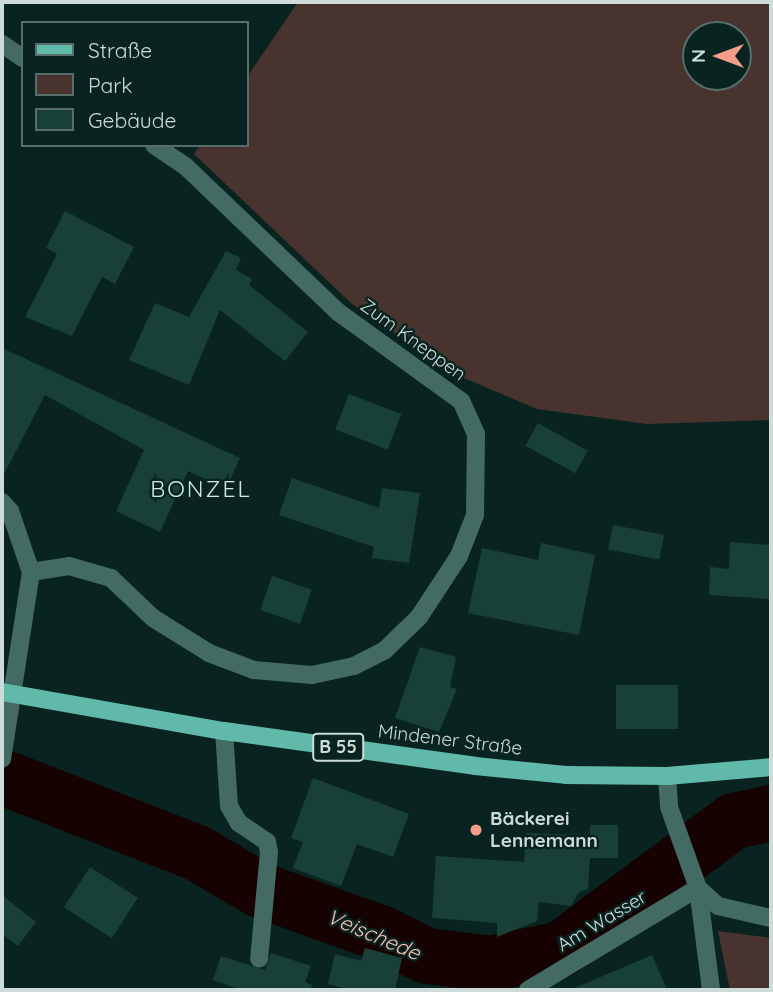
<!DOCTYPE html>
<meta charset="utf-8">
<style>
body{margin:0}
#map{position:relative;width:773px;height:992px;overflow:hidden;background:#092420;font-family:Quicksand,sans-serif}
div>[style]{position:absolute}
.green>*{inset:0;background:#49332e}
.river>*{height:56px;margin:-28px;padding:0 28px;transform-origin:28px;border-radius:28px;background:#160200}
.building>*{inset:0;background:#193f39;transform-origin:0 0}
.minor>*{height:18px;margin:-9px;padding:0 9px;transform-origin:9px;border-radius:9px;background:#436b64}
.major>*{height:18px;margin:-9px;padding:0 9px;transform-origin:9px;border-radius:9px;background:#60b9a9}
.dots>*{width:19px;height:19px;translate:-50% -50%;box-sizing:border-box;border:4px solid #092420;border-radius:50%}
span{translate:-50% -50%;white-space:nowrap;text-align:center;line-height:1.15;-webkit-text-stroke:5px #092420;paint-order:stroke}
.shield-label span{padding:2px 5px;background:#092420;border:2px solid;border-radius:5px;-webkit-text-stroke-width:0}
.shield-label{font-size:18px;color:#cddcd9;font-weight:700}
.street-label{font-size:19px;color:#cddcd9}
.poi-label{font-size:19px;color:#cddcd9;font-weight:700}
.left{translate:0 -50%;text-align:left}
.water-label{font-size:21px;color:#fcbeb0;font-style:italic}
.quarter-label{font-size:23px;color:#cbeae3;letter-spacing:2px}
.frame{position:absolute;inset:0;border:4px solid #cddcd9;pointer-events:none}
.legend{position:absolute;left:21px;top:21px;width:228px;height:126px;box-sizing:border-box;background:#092420;border:2px solid #576e6a;margin:0;padding:9px 12px;list-style:none;font-size:21px;color:#cddcd9}
.legend li{display:flex;align-items:center;gap:14px;height:35px}
.legend b{width:35px;border:2px solid #576e6a}
.north{position:absolute;left:682px;top:21px;width:70px;height:70px;box-sizing:border-box;background:#092420;border:2px solid #576e6a;border-radius:50%;rotate:270deg;font-size:19px;font-weight:700;line-height:28px;text-align:center;color:#cddcd9}
.north::after{content:'';display:block;margin:auto;width:24px;height:32px;background:#f49e8a;clip-path:polygon(50% 0,100% 100%,50% 72%,0 100%)}
</style>
<div id="map">
<div class="green">
<i style="clip-path:polygon(evenodd,298px 2px,771px 2px,771px 420px,647px 424px,537px 409px,459px 376px,352px 304px,194px 154px,200px 145px,247px 145px,247px 77px,298px 2px,696px 35px,738px 35px,738px 77px,696px 77px,696px 35px)"></i>
<i style="clip-path:polygon(718px 931px,771px 938px,771px 990px,730px 990px)"></i>
</div>
<div class="river">
<i style="left:2px;top:777px;width:209px;rotate:21.3deg"></i>
<i style="left:197px;top:853px;width:73px;rotate:30.4deg"></i>
<i style="left:260px;top:890px;width:127px;rotate:19.7deg"></i>
<i style="left:380px;top:933px;width:52px;rotate:26.1deg"></i>
<i style="left:427px;top:956px;width:64px;rotate:7.2deg"></i>
<i style="left:490px;top:964px;width:73px;rotate:-11.9deg"></i>
<i style="left:561px;top:949px;width:215px;rotate:-36.5deg"></i>
<i style="left:734px;top:821px;width:38px;rotate:-12deg"></i>
</div>
<div class="building">
<i style="clip-path:polygon(65px 211px,134px 247px,115px 284px,102px 277px,72px 336px,25px 317px,57px 254px,46px 248px)"></i>
<i style="clip-path:polygon(226px 251px,241px 258px,236px 270px,252px 279px,249px 285px,308px 332px,285px 361px,220px 310px,189px 385px,129px 360px,155px 303px,189px 317px)"></i>
<i style="clip-path:polygon(2px 348px,240px 458px,226px 489px,188px 471px,160px 532px,116px 511px,144px 450px,45px 395px,2px 478px)"></i>
<i style="left:349px;top:394px;width:56px;height:38px;rotate:21deg"></i>
<i style="left:538px;top:423px;width:57px;height:26px;rotate:29deg"></i>
<i style="clip-path:polygon(292px 478px,379px 508px,382px 488px,420px 493px,409px 563px,372px 558px,374px 547px,279px 515px)"></i>
<i style="left:613px;top:525px;width:52px;height:25px;rotate:11deg"></i>
<i style="clip-path:polygon(730px 542px,771px 545px,771px 599px,709px 595px,710px 567px,729px 569px)"></i>
<i style="clip-path:polygon(541px 543px,595px 555px,579px 635px,468px 613px,482px 548px,538px 560px)"></i>
<i style="left:272px;top:576px;width:42px;height:36px;rotate:19deg"></i>
<i style="clip-path:polygon(420px 647px,456px 657px,450px 687px,457px 689px,439px 732px,395px 718px)"></i>
<i style="left:678px;top:685px;width:44px;height:62px;rotate:90deg"></i>
<i style="clip-path:polygon(313px 778px,409px 814px,393px 857px,357px 844px,341px 886px,293px 868px,303px 842px,291px 838px)"></i>
<i style="clip-path:polygon(590px 825px,618px 825px,618px 858px,590px 858px,588px 889px,579px 892px,571px 906px,539px 902px,537px 921px,497px 937px,497px 923px,432px 918px,436px 856px,524px 862px,526px 833px,590px 835px)"></i>
<i style="left:90px;top:867px;width:57px;height:48px;rotate:33deg"></i>
<i style="clip-path:polygon(2px 895px,36px 922px,18px 946px,2px 934px)"></i>
<i style="clip-path:polygon(365px 948px,402px 958px,395px 990px,351px 990px,328px 984px,335px 954px,361px 961px)"></i>
<i style="clip-path:polygon(271px 953px,311px 966px,305px 982px,312px 985px,311px 990px,242px 990px,213px 980px,221px 956px,265px 970px)"></i>
<i style="clip-path:polygon(652px 955px,667px 990px,570px 990px)"></i>
</div>
<div class="minor">
<i style="left:2px;top:44px;width:25px;rotate:34deg"></i>
<i style="left:2px;top:502px;width:12px;rotate:48deg"></i>
<i style="left:10px;top:511px;width:65px;rotate:71deg"></i>
<i style="left:31px;top:572px;width:189px;rotate:98.8deg"></i>
<i style="left:31px;top:572px;width:38px;rotate:-9deg"></i>
<i style="left:69px;top:566px;width:44px;rotate:15.9deg"></i>
<i style="left:111px;top:578px;width:58px;rotate:43.6deg"></i>
<i style="left:153px;top:618px;width:66px;rotate:32deg"></i>
<i style="left:209px;top:653px;width:48px;rotate:20.7deg"></i>
<i style="left:254px;top:670px;width:58px;rotate:4.9deg"></i>
<i style="left:312px;top:675px;width:43px;rotate:-12.1deg"></i>
<i style="left:354px;top:666px;width:35px;rotate:-27deg"></i>
<i style="left:385px;top:650px;width:47px;rotate:-44.1deg"></i>
<i style="left:419px;top:617px;width:73px;rotate:-56.7deg"></i>
<i style="left:459px;top:556px;width:44px;rotate:-68.7deg"></i>
<i style="left:475px;top:515px;width:81px;rotate:-89.3deg"></i>
<i style="left:476px;top:434px;width:36px;rotate:-114deg"></i>
<i style="left:461px;top:401px;width:152px;rotate:-144.1deg"></i>
<i style="left:338px;top:312px;width:211px;rotate:-136.3deg"></i>
<i style="left:185px;top:166px;width:37px;rotate:-146deg"></i>
<i style="left:224px;top:731px;width:75px;rotate:86.2deg"></i>
<i style="left:229px;top:806px;width:20px;rotate:60deg"></i>
<i style="left:239px;top:823px;width:34px;rotate:34deg"></i>
<i style="left:267px;top:842px;width:10px;rotate:79deg"></i>
<i style="left:269px;top:852px;width:107px;rotate:95.3deg"></i>
<i style="left:667px;top:776px;width:31px;rotate:86deg"></i>
<i style="left:669px;top:807px;width:86px;rotate:70.3deg"></i>
<i style="left:698px;top:888px;width:27px;rotate:42deg"></i>
<i style="left:718px;top:906px;width:54px;rotate:12.8deg"></i>
<i style="left:528px;top:990px;width:198px;rotate:-31deg"></i>
<i style="left:698px;top:888px;width:103px;rotate:82.7deg"></i>
</div>
<div class="major">
<i style="left:2px;top:692px;width:225px;rotate:10deg"></i>
<i style="left:224px;top:731px;width:253px;rotate:7.9deg"></i>
<i style="left:475px;top:766px;width:91px;rotate:5.6deg"></i>
<i style="left:566px;top:775px;width:101px;rotate:0.6deg"></i>
<i style="left:667px;top:776px;width:104px;rotate:-4.9deg"></i>
</div>
<div class="dots">
<i style="left:476px;top:830px;background:#f49e8a"></i>
</div>
<div class="shield-label">
<span style="left:338px;top:747px">B 55</span>
</div>
<div class="street-label">
<span style="left:413px;top:340px;rotate:36deg">Zum Kneppen</span>
<span style="left:450px;top:740px;rotate:7deg">Mindener Straße</span>
<span style="left:602px;top:921px;rotate:-31deg">Am Wasser</span>
</div>
<div class="poi-label">
<span class="left" style="left:490px;top:830px">Bäckerei<br>Lennemann</span>
</div>
<div class="water-label">
<span style="left:374px;top:934px;rotate:23deg">Veischede</span>
</div>
<div class="quarter-label">
<span style="left:201px;top:489px">BONZEL</span>
</div>
<div class="frame"></div>
<ul class="legend">
<li><b style="height:9px;background:#60b9a9"></b>Straße</li>
<li><b style="height:19px;background:#49332e"></b>Park</li>
<li><b style="height:19px;background:#193f39"></b>Gebäude</li>
</ul>
<div class="north">N</div>
</div>
